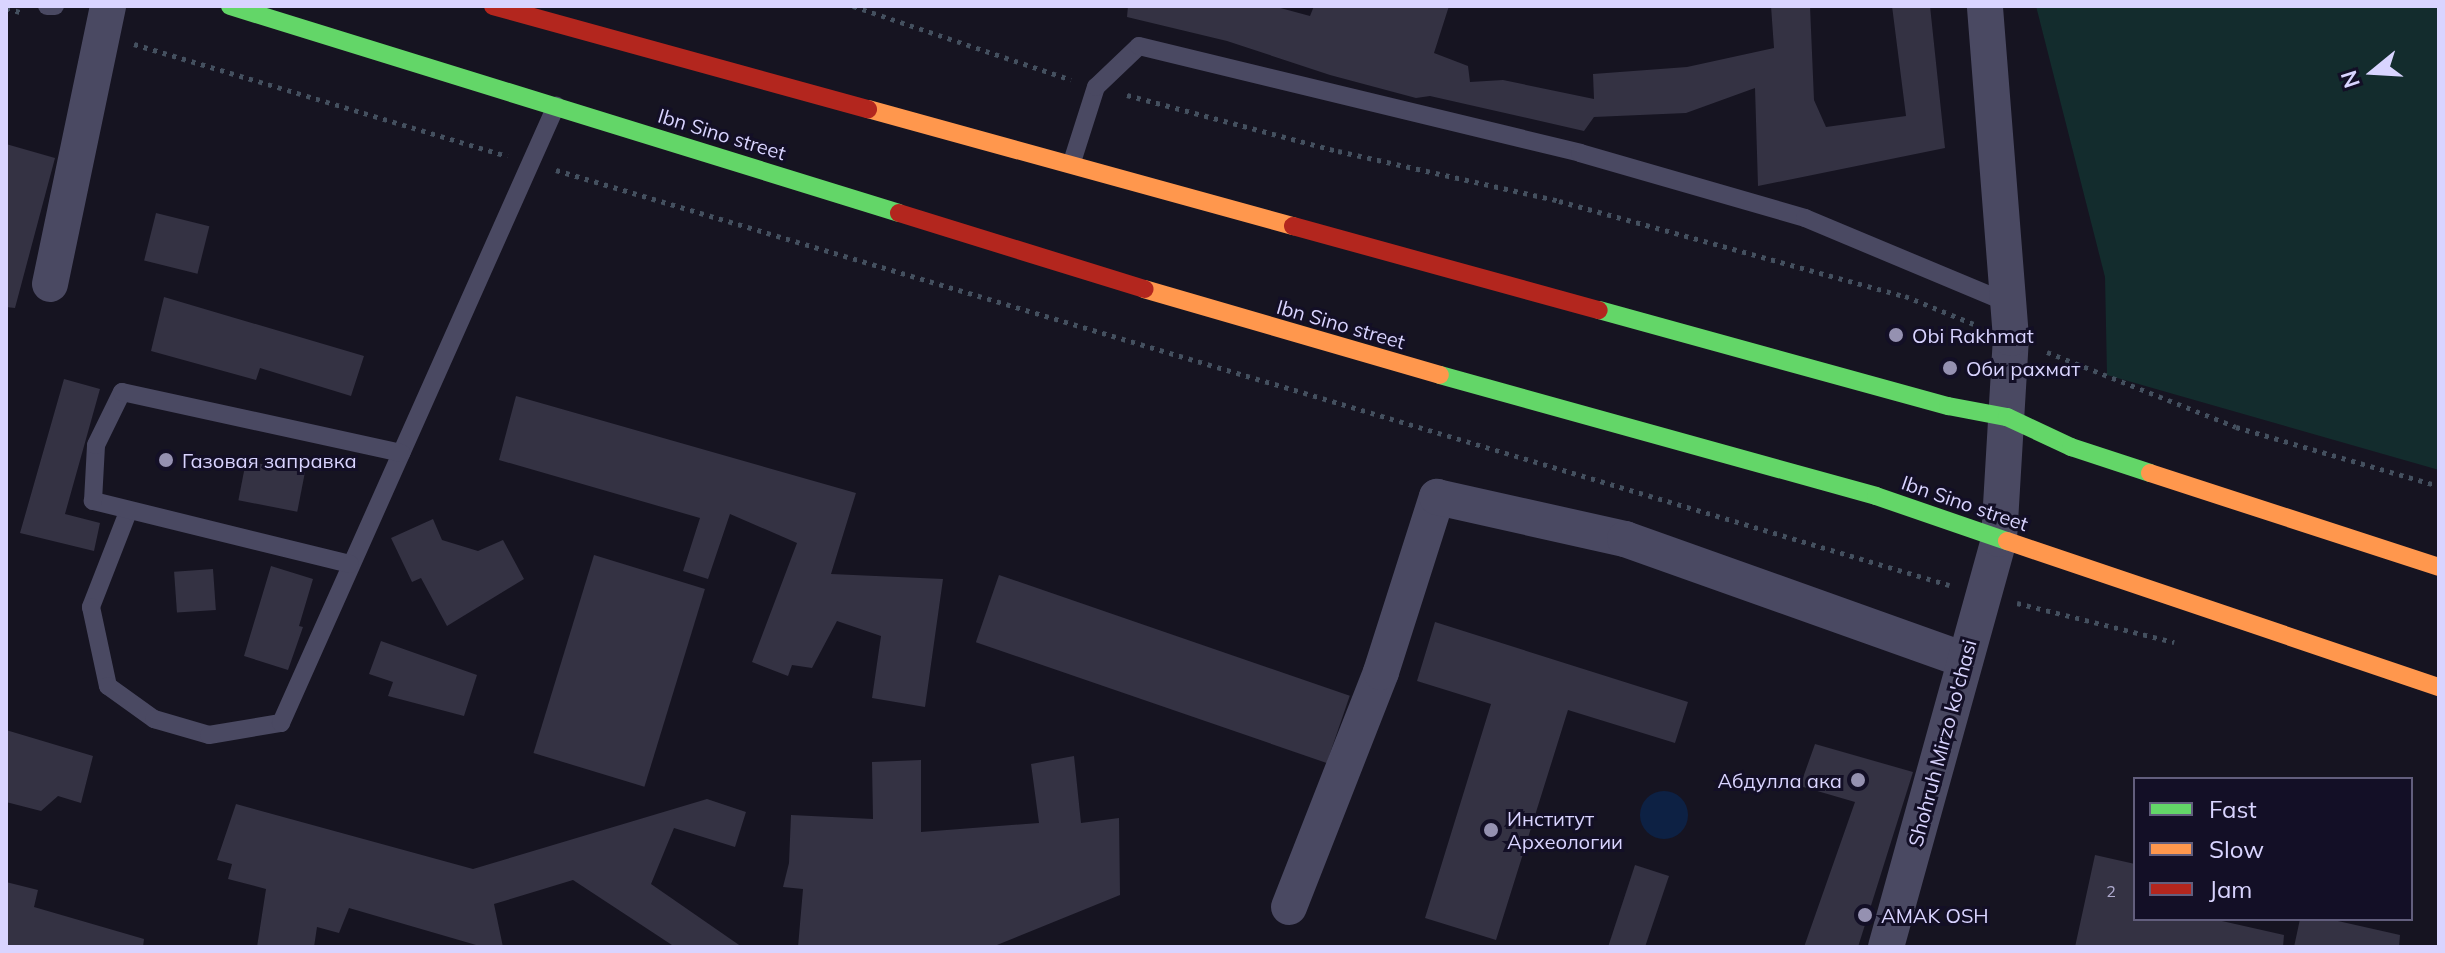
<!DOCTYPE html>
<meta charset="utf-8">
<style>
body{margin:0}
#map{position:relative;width:2445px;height:953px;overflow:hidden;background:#161421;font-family:Mulish,sans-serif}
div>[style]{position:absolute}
.green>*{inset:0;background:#132c2d}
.water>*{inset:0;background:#0d2144}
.round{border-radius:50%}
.building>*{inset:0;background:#343243;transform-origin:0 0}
.path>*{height:5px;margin-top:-2.5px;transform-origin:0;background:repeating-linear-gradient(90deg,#44505f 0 4px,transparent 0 10px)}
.lane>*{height:18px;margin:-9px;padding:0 9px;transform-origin:9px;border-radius:9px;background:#4a4962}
.street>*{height:36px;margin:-18px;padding:0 18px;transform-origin:18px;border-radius:18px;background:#4a4962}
.fast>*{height:18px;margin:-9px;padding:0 9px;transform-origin:9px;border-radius:9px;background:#63d668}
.slow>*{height:18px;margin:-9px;padding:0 9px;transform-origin:9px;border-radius:9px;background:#ff974d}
.jam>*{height:18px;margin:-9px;padding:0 9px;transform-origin:9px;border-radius:9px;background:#b3261e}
.dots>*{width:22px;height:22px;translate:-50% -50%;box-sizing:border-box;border:4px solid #130f26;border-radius:50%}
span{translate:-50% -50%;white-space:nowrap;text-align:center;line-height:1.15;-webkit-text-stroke:6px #130f26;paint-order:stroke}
.number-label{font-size:16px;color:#b0acd0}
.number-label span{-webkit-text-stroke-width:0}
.street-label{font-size:20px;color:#d9d4ff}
.poi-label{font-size:20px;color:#d9d4ff}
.left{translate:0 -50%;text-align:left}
.right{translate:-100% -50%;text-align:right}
.frame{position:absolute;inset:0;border:8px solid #d9d4ff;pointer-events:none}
.legend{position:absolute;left:2133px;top:777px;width:280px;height:144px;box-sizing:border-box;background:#130f26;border:2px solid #625e7d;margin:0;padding:10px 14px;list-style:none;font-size:24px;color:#d9d4ff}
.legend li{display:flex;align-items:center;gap:16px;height:40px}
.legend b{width:40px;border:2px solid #625e7d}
.north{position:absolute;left:2333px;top:32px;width:80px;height:80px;-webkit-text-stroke:6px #130f26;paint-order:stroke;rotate:252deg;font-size:22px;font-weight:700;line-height:32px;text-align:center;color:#d9d4ff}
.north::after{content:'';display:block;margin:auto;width:28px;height:36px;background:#d9d4ff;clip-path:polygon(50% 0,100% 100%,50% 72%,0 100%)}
</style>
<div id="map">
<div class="green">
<i style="clip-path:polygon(2036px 6px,2439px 6px,2439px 470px,2107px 375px,2105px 277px)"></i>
</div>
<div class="water">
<i class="round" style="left:1640px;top:791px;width:48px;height:48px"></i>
</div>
<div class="building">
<i style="clip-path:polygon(1128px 6px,1273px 6px,1310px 16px,1314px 6px,1449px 6px,1434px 53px,1468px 66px,1470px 82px,1503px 80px,1594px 99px,1593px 74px,1687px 67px,1774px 48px,1771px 6px,1810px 6px,1814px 100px,1826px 127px,1906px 116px,1892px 6px,1930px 6px,1945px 148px,1758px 186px,1755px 88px,1686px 113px,1594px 117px,1584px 131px,1430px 96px,1416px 98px,1330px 75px,1227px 41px,1127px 17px)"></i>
<i style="clip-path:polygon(6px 144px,55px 158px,15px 308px,6px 307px)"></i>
<i style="left:156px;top:213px;width:55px;height:49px;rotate:14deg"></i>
<i style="clip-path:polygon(164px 297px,364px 356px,351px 396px,260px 368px,256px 380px,151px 351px)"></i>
<i style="clip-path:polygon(64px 379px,100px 389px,65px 514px,100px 523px,94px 551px,20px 533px)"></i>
<i style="clip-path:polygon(516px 396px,856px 493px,831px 574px,943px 579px,925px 707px,872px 698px,881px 636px,837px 621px,812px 668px,792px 665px,788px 676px,752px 662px,797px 543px,730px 514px,708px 579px,683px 571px,700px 518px,499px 460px)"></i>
<i style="left:246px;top:461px;width:60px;height:40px;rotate:11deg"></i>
<i style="clip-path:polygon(433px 519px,442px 540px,478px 551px,503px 540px,524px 579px,447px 626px,421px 578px,412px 582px,391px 538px)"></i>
<i style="left:594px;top:555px;width:116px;height:207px;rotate:17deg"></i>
<i style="clip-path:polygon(271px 566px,313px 579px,299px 626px,303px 627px,288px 670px,244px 656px)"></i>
<i style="left:213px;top:569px;width:41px;height:39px;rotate:86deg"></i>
<i style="left:999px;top:575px;width:371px;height:71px;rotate:19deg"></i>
<i style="clip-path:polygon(1435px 622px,1688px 702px,1675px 743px,1568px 710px,1496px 940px,1425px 918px,1491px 704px,1417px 681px)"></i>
<i style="clip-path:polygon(381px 641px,477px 675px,464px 716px,388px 696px,393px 682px,369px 674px)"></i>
<i style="clip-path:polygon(6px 730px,93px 756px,81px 803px,58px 796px,41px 811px,6px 802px)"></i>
<i style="clip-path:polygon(1815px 744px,1913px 772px,1858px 947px,1804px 947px,1855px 802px,1800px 786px)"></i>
<i style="clip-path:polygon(1074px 756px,1081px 823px,1119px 818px,1120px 895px,992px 947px,798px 947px,803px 889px,783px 887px,789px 863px,791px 815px,873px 819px,872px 762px,921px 760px,921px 832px,1039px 823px,1031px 764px)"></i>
<i style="clip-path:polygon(707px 799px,746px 812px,735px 847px,674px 828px,651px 884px,742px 947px,675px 947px,573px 880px,494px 904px,503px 947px,483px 947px,349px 908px,339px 933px,317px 927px,314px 947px,257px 947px,266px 889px,228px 879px,232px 864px,217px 860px,236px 804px,473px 869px)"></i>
<i style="clip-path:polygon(2095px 855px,2135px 864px,2135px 919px,2213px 919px,2284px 935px,2283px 947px,2075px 947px)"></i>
<i style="clip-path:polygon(1635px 865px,1669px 876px,1645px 947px,1608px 947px)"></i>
<i style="clip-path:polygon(6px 882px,38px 890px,34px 907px,144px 939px,143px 947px,6px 947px)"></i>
<i style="clip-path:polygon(2300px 919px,2329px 919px,2400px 935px,2399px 947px,2294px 947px)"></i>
</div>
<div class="path">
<i style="left:853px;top:6px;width:230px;rotate:18.7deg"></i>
<i style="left:6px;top:8px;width:15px;rotate:16deg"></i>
<i style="left:134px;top:44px;width:390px;rotate:16.7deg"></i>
<i style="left:1127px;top:95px;width:218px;rotate:14.9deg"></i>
<i style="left:1338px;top:151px;width:227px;rotate:12.7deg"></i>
<i style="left:1559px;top:201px;width:359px;rotate:15.4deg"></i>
<i style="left:1905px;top:296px;width:74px;rotate:22.1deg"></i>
<i style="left:556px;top:170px;width:1454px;rotate:16.59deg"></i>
<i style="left:2047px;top:352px;width:203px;rotate:21.6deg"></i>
<i style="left:2236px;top:427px;width:211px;rotate:16.2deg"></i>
<i style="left:2017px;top:603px;width:162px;rotate:14deg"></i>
</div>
<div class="lane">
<i style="left:47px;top:6px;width:8px"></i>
<i style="left:1072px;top:162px;width:79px;rotate:-72.3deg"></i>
<i style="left:1096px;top:87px;width:59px;rotate:-43.6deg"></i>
<i style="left:1139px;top:46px;width:454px;rotate:13.6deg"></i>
<i style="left:1580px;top:153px;width:234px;rotate:16.1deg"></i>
<i style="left:1805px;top:218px;width:220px;rotate:22.7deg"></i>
<i style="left:128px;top:512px;width:102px;rotate:111.3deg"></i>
<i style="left:91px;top:607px;width:81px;rotate:77.9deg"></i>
<i style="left:108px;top:686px;width:57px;rotate:35.7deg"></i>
<i style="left:154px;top:719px;width:57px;rotate:16.2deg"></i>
<i style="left:209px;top:735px;width:73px;rotate:-9.5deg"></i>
<i style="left:281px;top:723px;width:676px;rotate:-65.98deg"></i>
<i style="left:350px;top:564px;width:265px;rotate:-166.2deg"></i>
<i style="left:93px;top:501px;width:56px;rotate:-86.9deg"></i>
<i style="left:96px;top:445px;width:59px;rotate:-63.9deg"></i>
<i style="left:122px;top:392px;width:286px;rotate:12.3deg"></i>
</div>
<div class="street">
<i style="left:50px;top:284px;width:284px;rotate:-78.2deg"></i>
<i style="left:1289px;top:907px;width:252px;rotate:-68.6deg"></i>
<i style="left:1381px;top:672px;width:184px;rotate:-72.3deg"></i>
<i style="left:1437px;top:497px;width:193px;rotate:12.6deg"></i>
<i style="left:1625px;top:539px;width:361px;rotate:19.6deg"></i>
<i style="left:1886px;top:947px;width:423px;rotate:-74.5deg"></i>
<i style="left:1999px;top:539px;width:201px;rotate:-86.6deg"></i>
<i style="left:2011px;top:338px;width:333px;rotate:-94.5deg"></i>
</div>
<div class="fast">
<i style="left:230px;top:6px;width:700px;rotate:17.19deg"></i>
<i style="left:1599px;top:310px;width:362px;rotate:15.4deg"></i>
<i style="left:1948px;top:406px;width:60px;rotate:10.6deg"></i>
<i style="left:2007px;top:417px;width:71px;rotate:25.1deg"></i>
<i style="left:2071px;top:447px;width:83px;rotate:18.2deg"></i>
<i style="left:1440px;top:375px;width:452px;rotate:15.5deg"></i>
<i style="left:1876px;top:496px;width:139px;rotate:19deg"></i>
</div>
<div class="slow">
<i style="left:868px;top:109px;width:441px;rotate:15.4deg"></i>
<i style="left:1144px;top:289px;width:308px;rotate:16.2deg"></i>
<i style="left:2150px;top:473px;width:304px;rotate:18deg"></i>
<i style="left:2007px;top:541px;width:456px;rotate:18.7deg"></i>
</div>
<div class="jam">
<i style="left:493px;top:6px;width:389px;rotate:15.4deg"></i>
<i style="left:899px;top:213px;width:257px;rotate:17.2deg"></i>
<i style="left:1293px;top:226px;width:317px;rotate:15.4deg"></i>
</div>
<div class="dots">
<i style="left:1896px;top:335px;background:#9591b1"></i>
<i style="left:1950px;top:368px;background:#9591b1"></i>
<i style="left:166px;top:460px;background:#9591b1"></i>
<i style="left:1858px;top:780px;background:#9591b1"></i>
<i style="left:1491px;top:830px;background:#9591b1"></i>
<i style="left:1865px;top:915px;background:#9591b1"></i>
</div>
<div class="number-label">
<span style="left:2111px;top:891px">2</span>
</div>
<div class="street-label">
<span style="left:722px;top:134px;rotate:17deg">Ibn Sino street</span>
<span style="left:1341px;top:324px;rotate:16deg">Ibn Sino street</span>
<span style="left:1965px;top:503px;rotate:19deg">Ibn Sino street</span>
<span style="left:1942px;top:743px;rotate:-75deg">Shohruh Mirzo ko'chasi</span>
</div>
<div class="poi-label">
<span class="left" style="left:1912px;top:335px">Obi Rakhmat</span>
<span class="left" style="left:1966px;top:368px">Оби рахмат</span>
<span class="left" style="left:182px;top:460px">Газовая заправка</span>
<span class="right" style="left:1842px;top:780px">Абдулла ака</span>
<span class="left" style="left:1507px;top:830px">Институт<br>Археологии</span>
<span class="left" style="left:1881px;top:915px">AMAK OSH</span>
</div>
<div class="frame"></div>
<ul class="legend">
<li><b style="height:10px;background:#63d668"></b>Fast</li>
<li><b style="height:10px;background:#ff974d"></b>Slow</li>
<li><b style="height:10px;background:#b3261e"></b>Jam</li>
</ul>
<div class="north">N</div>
</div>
